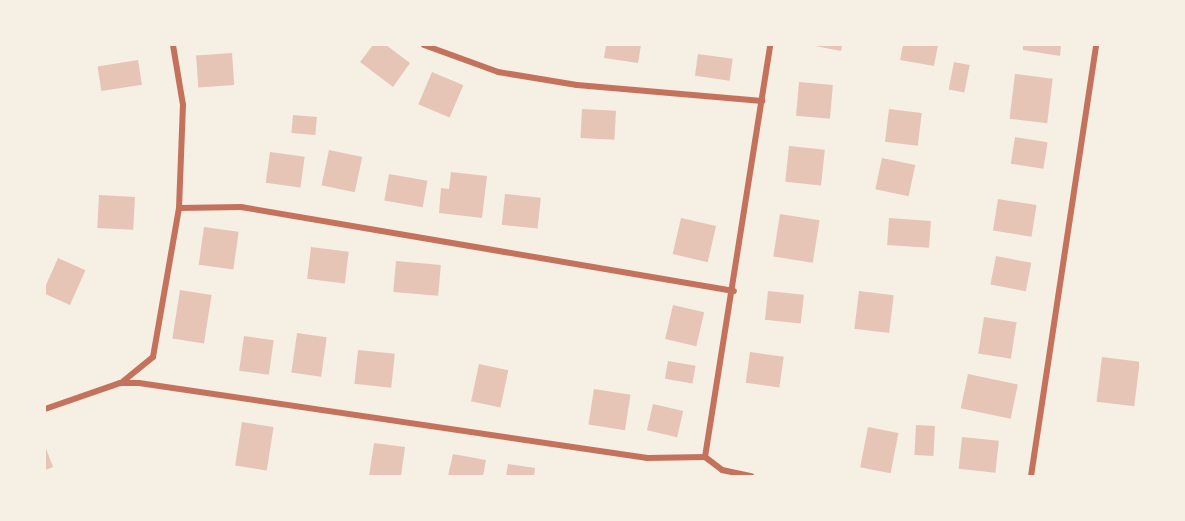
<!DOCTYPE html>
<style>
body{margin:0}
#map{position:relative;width:1185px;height:521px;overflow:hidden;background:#f6efe4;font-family:"Sofia Sans Condensed",sans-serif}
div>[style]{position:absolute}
.building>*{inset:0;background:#e6c5b7;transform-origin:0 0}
.minor>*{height:6px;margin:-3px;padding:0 3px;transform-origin:3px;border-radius:3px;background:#c5725c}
span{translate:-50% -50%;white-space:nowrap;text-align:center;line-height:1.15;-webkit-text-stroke:4.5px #f6efe4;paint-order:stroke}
.frame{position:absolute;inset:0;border:46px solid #f6efe4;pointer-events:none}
</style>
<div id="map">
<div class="building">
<i style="clip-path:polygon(373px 45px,386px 45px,410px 63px,393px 87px,360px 62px)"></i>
<i style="clip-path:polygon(606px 45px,641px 45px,638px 63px,604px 58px)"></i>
<i style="clip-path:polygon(810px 45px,842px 45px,841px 51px)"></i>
<i style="clip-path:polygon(903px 45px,938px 45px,934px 66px,900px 60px)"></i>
<i style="clip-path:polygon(1023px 45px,1061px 45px,1060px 56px,1023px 50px)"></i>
<i style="left:232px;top:53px;width:32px;height:36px;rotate:86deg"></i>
<i style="left:698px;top:54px;width:35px;height:22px;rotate:8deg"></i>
<i style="left:138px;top:60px;width:25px;height:41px;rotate:81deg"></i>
<i style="left:954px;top:62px;width:16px;height:28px;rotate:11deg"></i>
<i style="left:432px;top:72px;width:34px;height:35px;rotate:23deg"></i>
<i style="left:1015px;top:74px;width:38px;height:45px;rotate:7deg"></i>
<i style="left:799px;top:82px;width:34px;height:34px;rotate:5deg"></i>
<i style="left:582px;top:109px;width:34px;height:29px;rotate:3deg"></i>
<i style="left:889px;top:109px;width:33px;height:33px;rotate:7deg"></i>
<i style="left:293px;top:115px;width:24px;height:18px;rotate:5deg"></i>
<i style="left:1015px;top:137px;width:33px;height:27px;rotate:9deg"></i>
<i style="left:789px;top:146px;width:36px;height:36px;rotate:6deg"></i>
<i style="left:329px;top:150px;width:34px;height:36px;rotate:12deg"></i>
<i style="left:270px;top:152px;width:35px;height:31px;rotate:8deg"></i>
<i style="left:882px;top:158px;width:34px;height:32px;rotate:12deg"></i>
<i style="clip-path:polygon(451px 172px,487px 176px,482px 218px,439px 213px,441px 188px,449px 189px)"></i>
<i style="left:389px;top:174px;width:39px;height:27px;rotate:10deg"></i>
<i style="left:505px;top:194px;width:36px;height:31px;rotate:6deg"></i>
<i style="left:99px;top:195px;width:36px;height:33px;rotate:3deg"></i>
<i style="left:998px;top:199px;width:39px;height:32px;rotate:9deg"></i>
<i style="left:780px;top:214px;width:40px;height:43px;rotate:9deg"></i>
<i style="left:681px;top:218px;width:36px;height:37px;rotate:13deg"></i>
<i style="left:889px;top:218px;width:42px;height:27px;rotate:4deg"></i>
<i style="left:204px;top:227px;width:35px;height:38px;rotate:8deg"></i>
<i style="left:311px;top:247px;width:38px;height:32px;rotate:7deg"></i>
<i style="left:996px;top:256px;width:36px;height:29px;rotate:11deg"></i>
<i style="left:58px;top:258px;width:30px;height:38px;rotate:24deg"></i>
<i style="left:396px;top:261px;width:45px;height:31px;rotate:5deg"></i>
<i style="left:180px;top:290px;width:32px;height:49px;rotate:9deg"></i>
<i style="left:768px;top:291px;width:36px;height:29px;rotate:6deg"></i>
<i style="left:859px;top:291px;width:35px;height:38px;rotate:7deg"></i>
<i style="left:673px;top:305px;width:32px;height:35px;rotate:13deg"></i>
<i style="left:984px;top:317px;width:33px;height:37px;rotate:9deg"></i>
<i style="left:297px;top:333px;width:30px;height:40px;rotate:8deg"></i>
<i style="left:244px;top:336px;width:30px;height:35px;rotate:8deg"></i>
<i style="left:358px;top:350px;width:37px;height:34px;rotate:6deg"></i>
<i style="left:750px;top:352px;width:34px;height:31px;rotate:8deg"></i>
<i style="left:1102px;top:357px;width:38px;height:45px;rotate:7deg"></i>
<i style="left:668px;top:361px;width:28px;height:18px;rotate:10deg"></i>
<i style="left:479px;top:364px;width:30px;height:38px;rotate:12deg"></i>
<i style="left:968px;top:374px;width:51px;height:35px;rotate:12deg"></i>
<i style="left:594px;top:389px;width:37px;height:36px;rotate:9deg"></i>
<i style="left:653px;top:404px;width:31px;height:27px;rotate:13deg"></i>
<i style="left:242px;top:422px;width:32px;height:44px;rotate:9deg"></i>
<i style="left:916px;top:425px;width:19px;height:30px;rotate:3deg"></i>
<i style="left:868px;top:427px;width:31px;height:41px;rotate:11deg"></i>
<i style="left:962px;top:437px;width:37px;height:32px;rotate:6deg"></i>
<i style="clip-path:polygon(374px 443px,405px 447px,401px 476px,369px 476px)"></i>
<i style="clip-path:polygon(45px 446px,53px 467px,45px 470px)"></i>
<i style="clip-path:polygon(453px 454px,486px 460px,483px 476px,448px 476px)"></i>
<i style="clip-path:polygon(508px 464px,535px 468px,534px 476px,506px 476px)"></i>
</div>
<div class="minor">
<i style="left:424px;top:45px;width:79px;rotate:20deg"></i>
<i style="left:498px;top:72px;width:80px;rotate:9.3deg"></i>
<i style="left:577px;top:85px;width:186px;rotate:4.9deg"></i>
<i style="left:179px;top:208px;width:62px;rotate:-0.9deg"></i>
<i style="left:241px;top:207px;width:500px;rotate:9.67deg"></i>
<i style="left:121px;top:383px;width:41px;rotate:-39.1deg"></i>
<i style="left:153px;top:357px;width:151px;rotate:-80.1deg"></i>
<i style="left:179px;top:208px;width:103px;rotate:-87.8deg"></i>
<i style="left:183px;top:105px;width:61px;rotate:-99.5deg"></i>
<i style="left:45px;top:409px;width:79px;rotate:-19.1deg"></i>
<i style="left:120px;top:383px;width:19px"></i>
<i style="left:139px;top:383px;width:514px;rotate:8.4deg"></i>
<i style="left:647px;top:458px;width:58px;rotate:-1deg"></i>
<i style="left:705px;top:457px;width:21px;rotate:37deg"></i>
<i style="left:722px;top:470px;width:30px;rotate:12deg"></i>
<i style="left:705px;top:457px;width:417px;rotate:-81deg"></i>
<i style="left:1031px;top:476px;width:436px;rotate:-81.4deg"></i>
</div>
<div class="frame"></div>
</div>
